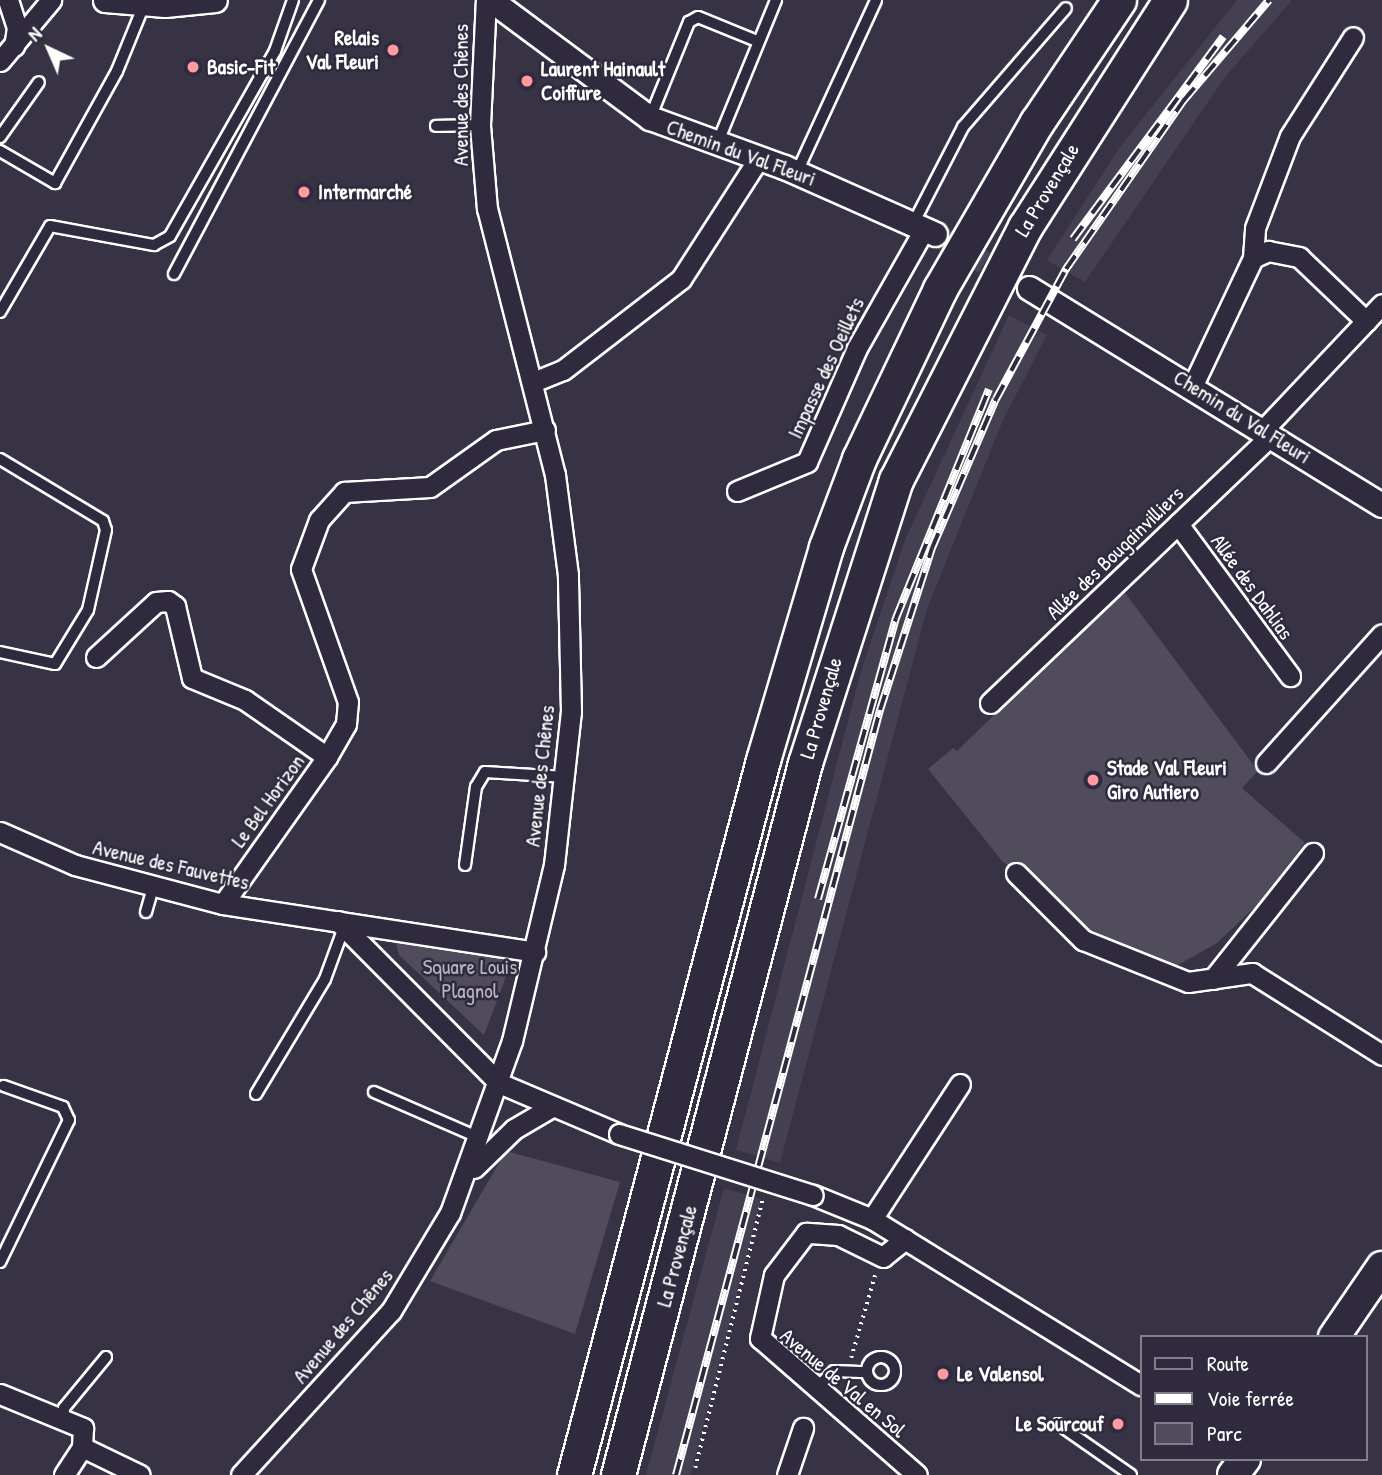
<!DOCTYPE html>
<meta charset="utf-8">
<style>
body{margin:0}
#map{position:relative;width:1382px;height:1475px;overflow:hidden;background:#373345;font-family:"Patrick Hand",sans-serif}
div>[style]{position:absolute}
.built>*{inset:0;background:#444051}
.green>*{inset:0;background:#514c5c}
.tertiary-tunnel>*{height:23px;margin-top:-11.5px;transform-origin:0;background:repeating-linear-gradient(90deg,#4b4758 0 23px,transparent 0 34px)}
.path>*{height:3.5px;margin-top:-1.75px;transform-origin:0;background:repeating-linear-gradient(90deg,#fff 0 2px,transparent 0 7px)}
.roads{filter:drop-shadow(2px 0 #fff) drop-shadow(-2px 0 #fff) drop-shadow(0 2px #fff) drop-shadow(0 -2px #fff)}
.service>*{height:10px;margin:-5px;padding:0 5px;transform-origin:5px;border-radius:5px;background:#2f2a3d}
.service>.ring{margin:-5px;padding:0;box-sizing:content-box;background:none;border:10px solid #2f2a3d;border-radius:50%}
.minor>*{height:19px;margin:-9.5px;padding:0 9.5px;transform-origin:9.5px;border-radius:9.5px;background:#2f2a3d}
.tertiary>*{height:23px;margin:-11.5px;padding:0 11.5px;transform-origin:11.5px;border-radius:11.5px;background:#2f2a3d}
.primary>*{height:30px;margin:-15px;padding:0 15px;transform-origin:15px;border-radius:15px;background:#2f2a3d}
.motorway>*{height:33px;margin:-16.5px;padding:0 16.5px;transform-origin:16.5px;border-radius:16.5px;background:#2f2a3d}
.rail>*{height:8px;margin-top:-4px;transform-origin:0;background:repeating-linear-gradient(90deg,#2f2a3d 0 16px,#fff 0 32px);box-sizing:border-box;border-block:2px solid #fff}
.bridges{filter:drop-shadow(2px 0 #fff) drop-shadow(-2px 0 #fff) drop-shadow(0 2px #fff) drop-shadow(0 -2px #fff)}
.minor-bridge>*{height:19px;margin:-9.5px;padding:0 9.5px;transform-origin:9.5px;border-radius:9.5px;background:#2f2a3d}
.dots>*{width:19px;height:19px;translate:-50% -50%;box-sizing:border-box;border:4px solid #2f2a3d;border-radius:50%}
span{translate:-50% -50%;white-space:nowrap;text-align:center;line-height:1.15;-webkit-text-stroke:5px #2f2a3d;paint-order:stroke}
.poi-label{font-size:21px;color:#fff;font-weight:700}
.right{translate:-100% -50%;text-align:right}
.left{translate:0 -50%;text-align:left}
.street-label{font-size:21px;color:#fff}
.park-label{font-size:21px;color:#b9b7be}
.legend{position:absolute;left:1140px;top:1335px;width:228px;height:126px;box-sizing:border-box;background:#2f2a3d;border:2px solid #827f8b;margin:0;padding:9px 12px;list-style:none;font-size:21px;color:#fff}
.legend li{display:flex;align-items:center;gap:14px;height:35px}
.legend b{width:35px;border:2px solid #827f8b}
.north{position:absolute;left:14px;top:14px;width:70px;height:70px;-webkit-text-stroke:5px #2f2a3d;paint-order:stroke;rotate:316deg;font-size:19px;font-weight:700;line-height:28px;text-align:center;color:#fff}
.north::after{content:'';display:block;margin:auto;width:24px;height:32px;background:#fff;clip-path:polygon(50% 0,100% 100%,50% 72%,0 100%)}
</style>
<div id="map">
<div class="built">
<i style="clip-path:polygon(1237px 0,1292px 0,1225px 77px,1085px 282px,1047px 260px,1120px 147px)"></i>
<i style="clip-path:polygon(1009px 315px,1047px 335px,1003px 420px,927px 609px,780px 1163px,736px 1150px,861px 671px,905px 540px)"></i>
<i style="clip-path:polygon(724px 1188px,761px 1199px,693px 1466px,690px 1475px,646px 1475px)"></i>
</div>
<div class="green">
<i style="clip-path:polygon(1123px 590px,1258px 771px,1242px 788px,1305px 843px,1256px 906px,1217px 943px,1162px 974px,1086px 934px,1036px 882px,1003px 862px,928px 769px,953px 748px,957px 751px)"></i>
<i style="clip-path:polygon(394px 935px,495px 951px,509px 969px,484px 1035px,399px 955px)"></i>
<i style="clip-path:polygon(506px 1151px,620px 1182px,575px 1334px,430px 1281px)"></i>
</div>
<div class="tertiary-tunnel">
<i style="left:935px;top:234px;width:108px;rotate:29.9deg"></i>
</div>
<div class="path">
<i style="left:851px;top:1358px;width:86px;rotate:-73.9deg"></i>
<i style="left:695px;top:1468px;width:278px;rotate:-75.9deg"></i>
</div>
<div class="roads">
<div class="service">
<i style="left:650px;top:118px;width:104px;rotate:-67.9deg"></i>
<i style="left:689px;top:22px;width:10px;rotate:-29deg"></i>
<i style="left:698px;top:17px;width:64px;rotate:22.1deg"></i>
<i style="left:436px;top:126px;width:44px;rotate:-1.3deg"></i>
<i style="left:0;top:137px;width:67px;rotate:-54.7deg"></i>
<i style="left:717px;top:144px;width:156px;rotate:-67.7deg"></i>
<i style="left:0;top:151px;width:64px;rotate:30.2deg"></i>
<i style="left:55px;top:183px;width:128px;rotate:-61deg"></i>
<i style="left:117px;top:71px;width:71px;rotate:-67.8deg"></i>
<i style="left:797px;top:172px;width:189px;rotate:-65.3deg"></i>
<i style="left:914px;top:222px;width:107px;rotate:-62.7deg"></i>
<i style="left:963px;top:127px;width:157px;rotate:-49.1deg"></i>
<i style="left:174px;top:274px;width:310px;rotate:-62.1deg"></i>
<i style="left:0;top:312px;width:99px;rotate:-59.8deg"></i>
<i style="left:50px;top:226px;width:106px;rotate:10.4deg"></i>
<i style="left:154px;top:245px;width:18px;rotate:-29deg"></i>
<i style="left:170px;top:236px;width:213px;rotate:-60.4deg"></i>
<i style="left:275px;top:51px;width:54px;rotate:-70.6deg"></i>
<i style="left:0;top:459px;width:120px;rotate:31deg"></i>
<i style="left:103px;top:521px;width:9px;rotate:72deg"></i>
<i style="left:106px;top:530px;width:82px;rotate:102.7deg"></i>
<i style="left:88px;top:610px;width:63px;rotate:121.4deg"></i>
<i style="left:55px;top:664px;width:56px;rotate:-167.7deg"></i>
<i style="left:465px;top:865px;width:79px;rotate:-82deg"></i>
<i style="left:476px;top:787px;width:17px;rotate:-59deg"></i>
<i style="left:485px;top:772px;width:81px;rotate:3.5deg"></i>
<i style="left:146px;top:912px;width:25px;rotate:-74deg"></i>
<i style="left:374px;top:1092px;width:116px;rotate:23.5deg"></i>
<i style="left:256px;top:1094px;width:134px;rotate:-59deg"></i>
<i style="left:325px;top:979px;width:55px;rotate:-69.9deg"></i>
<i style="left:0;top:1262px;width:158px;rotate:-64.1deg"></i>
<i style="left:69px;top:1120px;width:14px;rotate:-115deg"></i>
<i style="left:63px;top:1107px;width:63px;rotate:-160.4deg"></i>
<i class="ring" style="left:867px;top:1357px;width:18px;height:18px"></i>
<i style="left:815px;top:1389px;width:26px;rotate:-43deg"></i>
<i style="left:834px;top:1371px;width:33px;rotate:2deg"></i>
<i style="left:63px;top:1420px;width:12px;rotate:-85deg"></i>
<i style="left:64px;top:1408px;width:66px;rotate:-50.5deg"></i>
<i style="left:1058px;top:1424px;width:89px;rotate:34.9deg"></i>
</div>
<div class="minor">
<i style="left:8px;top:0;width:29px;rotate:72deg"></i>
<i style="left:17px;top:28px;width:18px;rotate:99deg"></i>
<i style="left:0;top:61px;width:80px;rotate:-50.1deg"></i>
<i style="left:1253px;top:258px;width:30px;rotate:-86deg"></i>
<i style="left:1255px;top:228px;width:98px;rotate:-69.2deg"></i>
<i style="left:1290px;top:136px;width:117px;rotate:-57.5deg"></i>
<i style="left:533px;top:382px;width:32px;rotate:-22deg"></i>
<i style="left:563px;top:370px;width:149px;rotate:-37.6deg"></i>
<i style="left:681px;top:279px;width:144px;rotate:-57.2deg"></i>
<i style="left:1192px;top:387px;width:143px;rotate:-64.7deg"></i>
<i style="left:1253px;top:258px;width:17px;rotate:-25deg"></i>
<i style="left:1268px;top:251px;width:32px;rotate:11deg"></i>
<i style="left:1299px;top:257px;width:93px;rotate:43.7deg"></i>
<i style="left:1263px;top:430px;width:173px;rotate:-46.6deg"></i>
<i style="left:737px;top:491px;width:76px;rotate:-22.5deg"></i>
<i style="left:807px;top:462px;width:124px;rotate:-66.3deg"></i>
<i style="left:857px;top:348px;width:138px;rotate:-60.5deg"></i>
<i style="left:1178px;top:524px;width:189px;rotate:53.6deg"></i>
<i style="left:96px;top:657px;width:81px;rotate:-42.5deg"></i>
<i style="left:156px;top:602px;width:12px;rotate:-5deg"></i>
<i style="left:168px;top:601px;width:9px;rotate:36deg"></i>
<i style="left:175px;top:606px;width:74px;rotate:76.7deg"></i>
<i style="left:192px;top:678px;width:57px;rotate:22.5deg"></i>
<i style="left:245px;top:700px;width:100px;rotate:34.8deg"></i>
<i style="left:327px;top:757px;width:180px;rotate:125.3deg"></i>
<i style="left:990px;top:703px;width:388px;rotate:-43.6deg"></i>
<i style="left:327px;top:757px;width:38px;rotate:-60deg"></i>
<i style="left:346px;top:724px;width:22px;rotate:-85deg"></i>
<i style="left:348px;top:702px;width:141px;rotate:-109.5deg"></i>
<i style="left:301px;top:569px;width:52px;rotate:-69.8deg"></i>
<i style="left:319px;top:520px;width:38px;rotate:-48deg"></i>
<i style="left:344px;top:492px;width:86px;rotate:-3.3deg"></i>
<i style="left:430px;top:487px;width:81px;rotate:-35.5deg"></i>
<i style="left:496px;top:440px;width:50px;rotate:-11.5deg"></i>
<i style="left:1266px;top:763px;width:173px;rotate:-48deg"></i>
<i style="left:0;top:832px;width:82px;rotate:23.7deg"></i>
<i style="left:75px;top:865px;width:153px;rotate:14.8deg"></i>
<i style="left:223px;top:904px;width:316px;rotate:8.7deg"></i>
<i style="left:1016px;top:873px;width:95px;rotate:45deg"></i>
<i style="left:1083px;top:940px;width:113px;rotate:21.8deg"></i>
<i style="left:1188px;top:982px;width:65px;rotate:-8deg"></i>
<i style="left:1252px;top:973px;width:154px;rotate:32.2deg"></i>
<i style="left:338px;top:921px;width:228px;rotate:45.2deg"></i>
<i style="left:499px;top:1083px;width:130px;rotate:23deg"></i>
<i style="left:1213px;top:979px;width:161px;rotate:-51.6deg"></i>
<i style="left:474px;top:1168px;width:56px;rotate:-44.3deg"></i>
<i style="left:514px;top:1129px;width:42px;rotate:-30.3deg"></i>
<i style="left:813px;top:1195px;width:64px;rotate:22.1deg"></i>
<i style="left:872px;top:1219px;width:317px;rotate:31.7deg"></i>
<i style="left:872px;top:1219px;width:161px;rotate:-56.9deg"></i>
<i style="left:905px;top:1239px;width:28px;rotate:141deg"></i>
<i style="left:883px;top:1257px;width:50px;rotate:-153.9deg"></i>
<i style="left:838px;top:1235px;width:32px;rotate:-176deg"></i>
<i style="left:806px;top:1233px;width:53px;rotate:127.3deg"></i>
<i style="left:774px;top:1275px;width:65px;rotate:102.5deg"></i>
<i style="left:760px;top:1338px;width:208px;rotate:41.1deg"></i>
<i style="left:0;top:1394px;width:90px;rotate:22.3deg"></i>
<i style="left:83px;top:1428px;width:19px;rotate:93deg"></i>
<i style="left:82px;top:1447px;width:64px;rotate:25.8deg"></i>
<i style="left:64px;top:1475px;width:33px;rotate:-57deg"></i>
<i style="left:241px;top:1475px;width:222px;rotate:-47.6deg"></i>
<i style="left:391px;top:1311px;width:114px;rotate:-59deg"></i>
<i style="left:450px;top:1213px;width:183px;rotate:-70.2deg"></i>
<i style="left:512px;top:1041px;width:181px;rotate:-76.6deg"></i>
<i style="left:554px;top:865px;width:154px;rotate:-83.7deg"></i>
<i style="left:571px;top:712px;width:137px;rotate:-91.3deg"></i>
<i style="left:568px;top:575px;width:101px;rotate:-97.4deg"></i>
<i style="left:555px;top:475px;width:275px;rotate:-104.3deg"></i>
<i style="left:487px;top:209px;width:84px;rotate:-94.8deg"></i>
<i style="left:480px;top:125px;width:125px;rotate:-87.3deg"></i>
<i style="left:787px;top:1475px;width:50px;rotate:-71.2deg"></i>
</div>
<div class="tertiary">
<i style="left:105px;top:0;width:60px;rotate:4.8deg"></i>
<i style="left:165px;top:5px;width:50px;rotate:-5.7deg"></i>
<i style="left:491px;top:0;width:198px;rotate:36.6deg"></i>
<i style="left:650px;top:118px;width:143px;rotate:20.1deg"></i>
<i style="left:784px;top:167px;width:165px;rotate:23.9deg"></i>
<i style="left:1029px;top:288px;width:414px;rotate:31.6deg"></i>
</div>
<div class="primary">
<i style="left:1334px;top:1337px;width:85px;rotate:-55.6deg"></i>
<i style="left:1233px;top:1475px;width:20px;rotate:-53deg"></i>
</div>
<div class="motorway">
<i style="left:574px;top:1475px;width:740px;rotate:-75.19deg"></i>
<i style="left:763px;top:760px;width:222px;rotate:-73.5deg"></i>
<i style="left:826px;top:547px;width:94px;rotate:-69.4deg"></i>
<i style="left:859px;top:459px;width:188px;rotate:-64.5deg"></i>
<i style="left:940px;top:289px;width:193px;rotate:-59.9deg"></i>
<i style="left:1037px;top:122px;width:147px;rotate:-56.1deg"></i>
<i style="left:618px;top:1475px;width:736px;rotate:-75.28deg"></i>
<i style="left:805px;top:763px;width:297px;rotate:-72.2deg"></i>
<i style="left:896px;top:480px;width:284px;rotate:-63deg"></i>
<i style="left:1025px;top:227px;width:269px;rotate:-57.4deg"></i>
</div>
</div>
<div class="rail">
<i style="left:1073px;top:239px;width:252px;rotate:-53.4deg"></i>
<i style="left:818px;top:899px;width:292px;rotate:-74.5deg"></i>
<i style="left:896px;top:618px;width:247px;rotate:-67.9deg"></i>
<i style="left:676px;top:1475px;width:792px;rotate:-75.07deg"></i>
<i style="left:880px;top:710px;width:170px;rotate:-72.2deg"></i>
<i style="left:932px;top:548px;width:162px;rotate:-66.8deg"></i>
<i style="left:996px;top:399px;width:148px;rotate:-61.7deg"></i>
<i style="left:1066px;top:269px;width:206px;rotate:-55.1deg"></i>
<i style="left:1184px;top:100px;width:131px;rotate:-49.6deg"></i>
</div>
<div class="bridges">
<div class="minor-bridge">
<i style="left:619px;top:1134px;width:203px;rotate:17.5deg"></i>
</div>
</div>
<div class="dots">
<i style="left:393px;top:50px;background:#ff9aa2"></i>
<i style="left:193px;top:67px;background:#ff9aa2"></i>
<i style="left:527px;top:81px;background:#ff9aa2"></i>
<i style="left:304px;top:192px;background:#ff9aa2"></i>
<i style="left:1093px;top:780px;background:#ff9aa2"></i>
<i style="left:943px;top:1374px;background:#ff9aa2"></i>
<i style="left:1118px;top:1424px;background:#ff9aa2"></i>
</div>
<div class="poi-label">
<span class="right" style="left:379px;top:50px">Relais<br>Val Fleuri</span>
<span class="left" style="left:207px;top:67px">Basic-Fit</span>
<span class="left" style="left:541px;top:81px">Laurent Hainault<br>Coiffure</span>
<span class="left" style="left:318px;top:192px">Intermarché</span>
<span class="left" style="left:1107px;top:780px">Stade Val Fleuri<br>Giro Autiero</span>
<span class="left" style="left:957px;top:1374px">Le Valensol</span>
<span class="right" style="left:1104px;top:1424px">Le Sourcouf</span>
</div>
<div class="street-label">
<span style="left:461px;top:95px;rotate:-90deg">Avenue des Chênes</span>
<span style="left:741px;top:153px;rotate:20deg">Chemin du Val Fleuri</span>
<span style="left:1047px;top:190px;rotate:-59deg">La Provençale</span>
<span style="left:826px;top:368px;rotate:-65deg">Impasse des Oeillets</span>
<span style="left:1242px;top:417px;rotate:32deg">Chemin du Val Fleuri</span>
<span style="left:1115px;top:553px;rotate:-44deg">Allée des Bougainvilliers</span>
<span style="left:1252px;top:587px;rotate:54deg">Allée des Dahlias</span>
<span style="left:821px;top:708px;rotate:-74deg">La Provençale</span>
<span style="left:540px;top:776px;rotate:-84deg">Avenue des Chênes</span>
<span style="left:268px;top:801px;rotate:-54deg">Le Bel Horizon</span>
<span style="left:171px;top:865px;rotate:13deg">Avenue des Fauvettes</span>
<span style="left:677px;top:1256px;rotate:-75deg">La Provençale</span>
<span style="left:343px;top:1326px;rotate:-50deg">Avenue des Chênes</span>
<span style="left:843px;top:1383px;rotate:40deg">Avenue de Val en Sol</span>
</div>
<div class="park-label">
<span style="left:470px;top:979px">Square Louis<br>Plagnol</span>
</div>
<ul class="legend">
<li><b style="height:9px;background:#2f2a3d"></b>Route</li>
<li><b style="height:9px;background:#fff"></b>Voie ferrée</li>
<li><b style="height:19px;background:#514c5c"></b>Parc</li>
</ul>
<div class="north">N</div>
</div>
